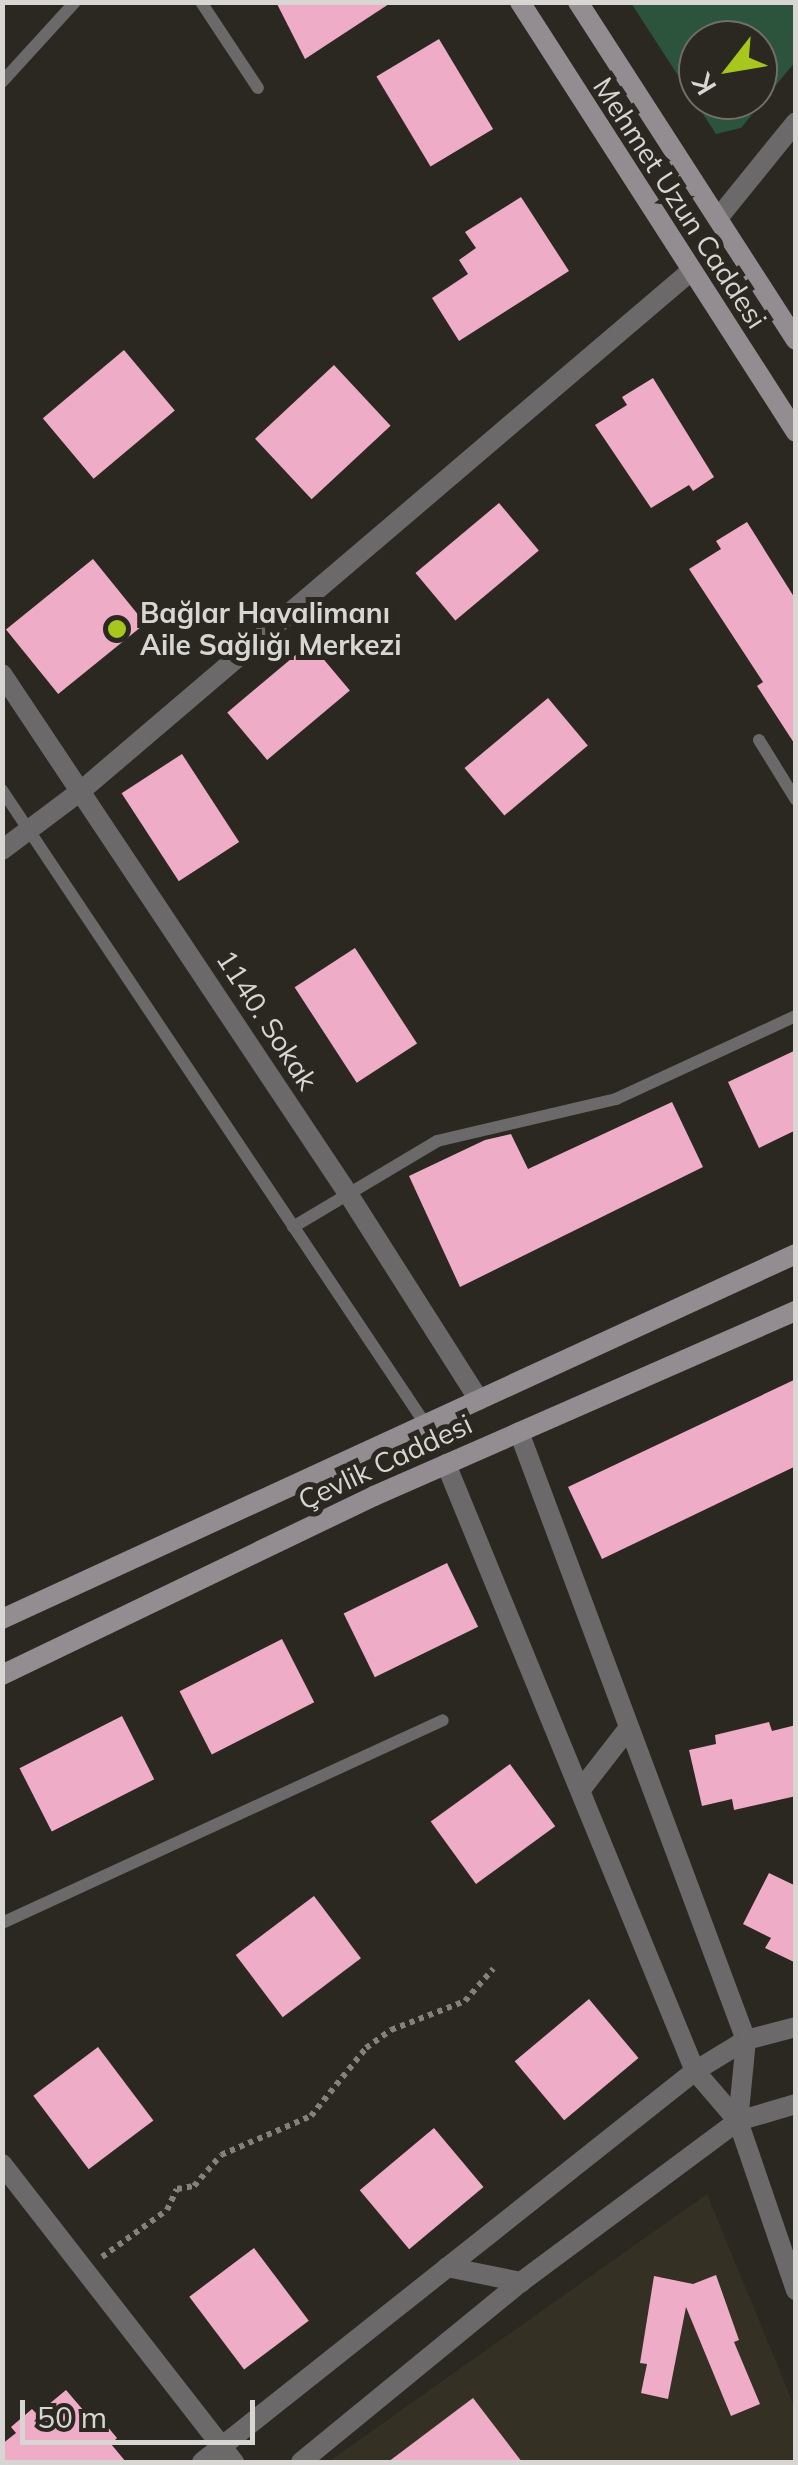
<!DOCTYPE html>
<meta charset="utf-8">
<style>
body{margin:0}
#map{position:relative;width:798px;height:2465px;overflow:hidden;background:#2a2821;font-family:Mulish,sans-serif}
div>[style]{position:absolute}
.built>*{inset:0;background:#343024}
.green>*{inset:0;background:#2c533b}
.building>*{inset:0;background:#efacc7;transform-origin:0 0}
.path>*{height:6px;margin-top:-3px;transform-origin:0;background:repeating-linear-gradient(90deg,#83817b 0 5px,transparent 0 10px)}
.service>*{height:12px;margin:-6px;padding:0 6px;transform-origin:6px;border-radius:6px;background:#6c696b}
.minor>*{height:20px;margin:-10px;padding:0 10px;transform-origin:10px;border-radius:10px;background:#6c696b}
.secondary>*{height:20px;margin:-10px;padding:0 10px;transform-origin:10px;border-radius:10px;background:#938d91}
.dots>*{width:28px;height:28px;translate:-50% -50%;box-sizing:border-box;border:5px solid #2a2821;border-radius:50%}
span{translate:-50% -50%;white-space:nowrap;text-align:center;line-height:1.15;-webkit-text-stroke:10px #2a2821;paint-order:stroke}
.street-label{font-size:28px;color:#d8d6d2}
.poi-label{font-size:28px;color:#d8d6d2;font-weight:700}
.left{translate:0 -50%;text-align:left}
.frame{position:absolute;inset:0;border:5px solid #d8d6d2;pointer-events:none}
.north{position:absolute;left:678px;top:20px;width:100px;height:100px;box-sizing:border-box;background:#2a2821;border:2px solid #706e68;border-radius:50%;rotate:239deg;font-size:28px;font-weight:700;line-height:40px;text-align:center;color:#d8d6d2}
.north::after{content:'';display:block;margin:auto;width:35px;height:45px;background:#a8c71c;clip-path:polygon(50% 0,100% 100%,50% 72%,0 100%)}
.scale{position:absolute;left:20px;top:2400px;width:235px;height:45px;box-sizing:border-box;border:5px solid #d8d6d2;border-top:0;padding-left:12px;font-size:30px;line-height:35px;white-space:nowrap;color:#d8d6d2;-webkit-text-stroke:8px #2a2821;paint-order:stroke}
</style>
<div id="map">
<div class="built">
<i style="clip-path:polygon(707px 2194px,795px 2408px,795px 2462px,328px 2462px)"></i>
</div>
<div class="green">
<i style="clip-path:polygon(evenodd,631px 3px,795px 3px,795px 62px,741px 128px,716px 134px,631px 3px,698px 40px,758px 40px,758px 100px,698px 100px,698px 40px)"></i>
</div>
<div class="building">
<i style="clip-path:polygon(276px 2px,392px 2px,305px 59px)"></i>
<i style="left:439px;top:39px;width:105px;height:73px;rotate:59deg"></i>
<i style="clip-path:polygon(521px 197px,569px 271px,459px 341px,432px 298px,468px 274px,459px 260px,476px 248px,465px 232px)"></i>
<i style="left:124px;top:350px;width:79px;height:106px;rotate:50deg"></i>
<i style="left:334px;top:365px;width:83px;height:108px;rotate:47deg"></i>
<i style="clip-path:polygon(653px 378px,714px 477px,693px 491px,689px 485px,651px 508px,595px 425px,627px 405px,622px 397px)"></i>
<i style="left:499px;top:503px;width:62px;height:109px;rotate:50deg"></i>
<i style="clip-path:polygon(747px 522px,796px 600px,796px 746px,757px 686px,763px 682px,689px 569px,721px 549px,716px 541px)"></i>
<i style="left:93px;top:559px;width:83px;height:112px;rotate:51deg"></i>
<i style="left:310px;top:643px;width:62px;height:108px;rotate:50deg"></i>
<i style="left:548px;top:698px;width:62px;height:109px;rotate:50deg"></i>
<i style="left:182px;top:754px;width:105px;height:72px;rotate:57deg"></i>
<i style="left:355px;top:948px;width:114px;height:72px;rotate:57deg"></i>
<i style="clip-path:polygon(796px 1050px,796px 1130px,759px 1148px,728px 1082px)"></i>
<i style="clip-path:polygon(672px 1102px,703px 1167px,460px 1287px,409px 1176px,485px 1140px,511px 1134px,528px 1169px)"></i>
<i style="clip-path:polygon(796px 1379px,796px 1466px,602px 1559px,568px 1487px)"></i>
<i style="left:447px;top:1563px;width:71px;height:115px;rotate:64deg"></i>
<i style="left:282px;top:1639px;width:71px;height:115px;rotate:63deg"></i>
<i style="left:122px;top:1716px;width:71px;height:115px;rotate:63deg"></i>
<i style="clip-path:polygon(769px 1722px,772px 1731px,796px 1725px,796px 1796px,734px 1810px,732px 1799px,702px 1806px,689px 1750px,716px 1744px,715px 1735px)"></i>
<i style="left:510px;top:1764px;width:77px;height:98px;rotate:54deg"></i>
<i style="clip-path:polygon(769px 1873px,796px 1886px,796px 1963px,765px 1948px,771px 1938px,743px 1924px)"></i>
<i style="left:314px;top:1896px;width:78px;height:98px;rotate:53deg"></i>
<i style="left:589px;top:1999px;width:77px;height:97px;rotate:50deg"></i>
<i style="left:98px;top:2047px;width:92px;height:81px;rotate:53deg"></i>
<i style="left:434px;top:2128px;width:77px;height:97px;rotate:50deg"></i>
<i style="left:254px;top:2248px;width:91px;height:81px;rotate:53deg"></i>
<i style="clip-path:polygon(716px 2275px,739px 2340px,734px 2342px,760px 2404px,731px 2416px,686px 2307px,668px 2399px,641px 2393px,647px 2364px,640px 2363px,654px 2276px,693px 2284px)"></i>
<i style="clip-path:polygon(66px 2390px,90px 2418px,96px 2413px,117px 2438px,111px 2444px,126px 2462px,2px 2462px,2px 2444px,16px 2433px,11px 2427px,32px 2409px,37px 2414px)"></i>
<i style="clip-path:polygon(473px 2398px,522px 2462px,388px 2462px)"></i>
</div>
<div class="path">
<i style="left:102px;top:2257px;width:80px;rotate:-35.9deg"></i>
<i style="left:167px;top:2210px;width:23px;rotate:-65deg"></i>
<i style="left:177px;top:2189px;width:17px;rotate:-10deg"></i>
<i style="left:194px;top:2186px;width:41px;rotate:-48.9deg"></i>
<i style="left:221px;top:2155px;width:98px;rotate:-23.4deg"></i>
<i style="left:311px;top:2116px;width:87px;rotate:-51deg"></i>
<i style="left:366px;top:2048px;width:31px;rotate:-36deg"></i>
<i style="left:391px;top:2030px;width:79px;rotate:-21.4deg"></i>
<i style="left:465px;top:2001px;width:43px;rotate:-48.8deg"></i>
</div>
<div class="service">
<i style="left:201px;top:2px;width:103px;rotate:56.5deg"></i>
<i style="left:2px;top:82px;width:108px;rotate:-47.6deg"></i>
<i style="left:759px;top:740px;width:70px;rotate:58.3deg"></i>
<i style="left:2px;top:790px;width:764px;rotate:56.27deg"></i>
<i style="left:293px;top:1227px;width:168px;rotate:-30.8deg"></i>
<i style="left:437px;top:1141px;width:184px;rotate:-13.2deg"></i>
<i style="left:616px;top:1099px;width:198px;rotate:-24.8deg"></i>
<i style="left:2px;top:1923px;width:485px;rotate:-24.7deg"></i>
</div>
<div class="minor">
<i style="left:719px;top:217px;width:122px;rotate:-51deg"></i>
<i style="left:2px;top:674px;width:622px;rotate:56.34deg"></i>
<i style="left:347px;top:1192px;width:246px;rotate:57.6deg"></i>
<i style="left:2px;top:850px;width:100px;rotate:-36.9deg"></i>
<i style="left:82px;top:790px;width:800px;rotate:-40.44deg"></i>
<i style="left:519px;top:1432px;width:649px;rotate:69.53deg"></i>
<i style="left:746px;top:2040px;width:81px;rotate:95.6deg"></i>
<i style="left:446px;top:1464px;width:656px;rotate:67.7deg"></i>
<i style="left:695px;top:2071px;width:66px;rotate:49.3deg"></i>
<i style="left:738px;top:2121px;width:179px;rotate:71.1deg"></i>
<i style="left:582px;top:1788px;width:73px;rotate:-52.2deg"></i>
<i style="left:2px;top:2164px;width:378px;rotate:52.1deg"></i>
<i style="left:447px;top:2267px;width:76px;rotate:11.5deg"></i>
<i style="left:202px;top:2462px;width:629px;rotate:-38.42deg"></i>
<i style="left:695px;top:2071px;width:60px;rotate:-31.3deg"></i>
<i style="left:746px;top:2040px;width:52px;rotate:-14.6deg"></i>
<i style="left:301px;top:2462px;width:284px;rotate:-39.3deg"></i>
<i style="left:521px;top:2282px;width:270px;rotate:-36.6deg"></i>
<i style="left:738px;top:2121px;width:60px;rotate:-16.3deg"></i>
</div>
<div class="secondary">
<i style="left:520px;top:2px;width:511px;rotate:57.31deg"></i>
<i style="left:578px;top:2px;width:402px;rotate:57.2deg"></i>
<i style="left:2px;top:1619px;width:874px;rotate:-24.69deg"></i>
<i style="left:2px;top:1675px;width:413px;rotate:-25.7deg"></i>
<i style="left:374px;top:1496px;width:461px;rotate:-23.7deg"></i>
</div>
<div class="dots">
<i style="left:117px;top:629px;background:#a8c71c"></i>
</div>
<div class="street-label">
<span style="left:680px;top:203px;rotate:57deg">Mehmet Uzun Caddesi</span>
<span style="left:267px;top:1020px;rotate:57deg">1140. Sokak</span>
<span style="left:385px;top:1462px;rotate:-25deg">Çevlik Caddesi</span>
</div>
<div class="poi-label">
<span class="left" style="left:140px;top:629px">Bağlar Havalimanı<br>Aile Sağlığı Merkezi</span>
</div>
<div class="frame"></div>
<div class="north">K</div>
<div class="scale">50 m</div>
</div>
